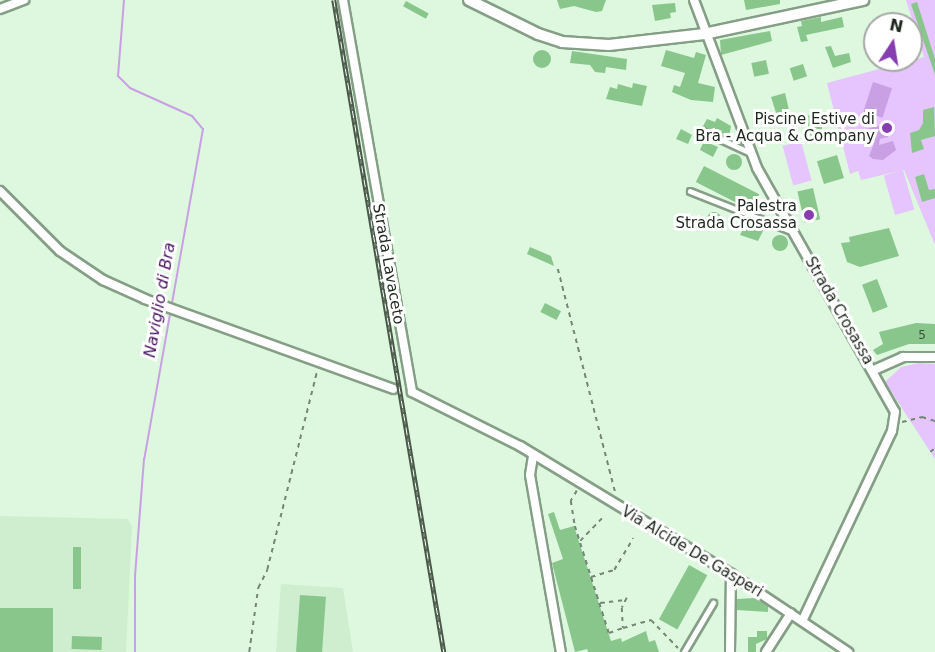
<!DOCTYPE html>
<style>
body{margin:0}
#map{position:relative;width:935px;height:652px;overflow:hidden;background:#ddf8de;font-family:"DejaVu Sans",sans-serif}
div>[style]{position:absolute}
.built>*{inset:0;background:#ceeecf}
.green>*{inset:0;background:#e6c4fe;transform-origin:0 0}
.water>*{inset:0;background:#c8a0e3;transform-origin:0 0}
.stream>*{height:2px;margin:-1px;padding:0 1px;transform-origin:1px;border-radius:1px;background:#c8a0e3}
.building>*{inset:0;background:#89c68c;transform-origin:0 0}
.round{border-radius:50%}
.path>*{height:1.5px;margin-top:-0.75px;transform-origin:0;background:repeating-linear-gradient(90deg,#748675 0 4.5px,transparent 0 9px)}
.roads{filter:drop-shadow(2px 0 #859e86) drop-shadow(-2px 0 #859e86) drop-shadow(0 2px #859e86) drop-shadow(0 -2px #859e86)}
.service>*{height:4.5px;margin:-2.25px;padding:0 2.25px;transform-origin:2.25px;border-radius:2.25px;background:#fff}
.minor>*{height:8px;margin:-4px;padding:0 4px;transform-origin:4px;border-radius:4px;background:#fff}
.tertiary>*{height:10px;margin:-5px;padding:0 5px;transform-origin:5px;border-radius:5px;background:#fff}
.rail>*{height:4.5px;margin-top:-2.25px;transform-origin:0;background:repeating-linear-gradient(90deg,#fff 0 7px,#4b594b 0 14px);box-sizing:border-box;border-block:2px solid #4b594b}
.dots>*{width:16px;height:16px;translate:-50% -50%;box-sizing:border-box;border:3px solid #fff;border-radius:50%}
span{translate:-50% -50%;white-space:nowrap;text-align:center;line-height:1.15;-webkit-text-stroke:6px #fff;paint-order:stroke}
.number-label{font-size:12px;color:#384f39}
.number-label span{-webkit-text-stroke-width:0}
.poi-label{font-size:15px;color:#1d271d}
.right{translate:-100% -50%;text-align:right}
.street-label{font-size:15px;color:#1d271d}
.water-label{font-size:16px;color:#491563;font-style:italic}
.north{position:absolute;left:863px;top:12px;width:60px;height:60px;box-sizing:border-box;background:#fff;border:2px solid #a5a9a5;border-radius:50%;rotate:12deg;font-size:16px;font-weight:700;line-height:24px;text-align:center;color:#1d271d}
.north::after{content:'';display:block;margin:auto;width:21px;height:27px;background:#863daf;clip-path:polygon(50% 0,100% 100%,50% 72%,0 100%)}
</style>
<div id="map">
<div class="built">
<i style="clip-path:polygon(0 516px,128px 519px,132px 527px,126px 652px,0 652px)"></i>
<i style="clip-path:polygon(281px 584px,343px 588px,353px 652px,276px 652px)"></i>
</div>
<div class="green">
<i style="clip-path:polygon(906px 0,935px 0,935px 245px,904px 170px,861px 180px,858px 171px,850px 174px,827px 83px,924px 57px)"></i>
<i style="left:801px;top:141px;width:41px;height:19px;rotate:75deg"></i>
<i style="left:903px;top:170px;width:41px;height:20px;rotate:74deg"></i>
<i style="clip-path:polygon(919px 363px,935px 364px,935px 459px,885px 382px,901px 367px)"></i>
</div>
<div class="water">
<i style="left:873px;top:82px;width:20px;height:31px;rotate:18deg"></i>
<i style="clip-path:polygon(885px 124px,888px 137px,880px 139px,879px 145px,893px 141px,896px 150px,883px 160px,873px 159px,869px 156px,875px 141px,868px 138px,866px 129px)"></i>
</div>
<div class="stream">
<i style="left:124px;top:0;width:76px;rotate:94.5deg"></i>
<i style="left:118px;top:76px;width:17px;rotate:45deg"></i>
<i style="left:130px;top:88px;width:68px;rotate:24.3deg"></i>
<i style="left:192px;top:116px;width:17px;rotate:50deg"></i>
<i style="left:203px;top:129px;width:335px;rotate:100.1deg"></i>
<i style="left:144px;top:459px;width:118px;rotate:94.4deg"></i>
<i style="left:135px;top:577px;width:75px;rotate:90deg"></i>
</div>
<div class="building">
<i style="clip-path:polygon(557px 0,606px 0,602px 11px,596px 12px,574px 6px,560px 9px)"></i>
<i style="clip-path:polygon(744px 0,780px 0,780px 4px,746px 10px)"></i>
<i style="left:406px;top:1px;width:26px;height:6px;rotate:29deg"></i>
<i style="clip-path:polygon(917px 2px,935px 59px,935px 75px,911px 4px)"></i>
<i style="clip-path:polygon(675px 3px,676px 12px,670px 13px,671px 18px,655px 21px,652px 5px)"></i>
<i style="clip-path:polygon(821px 17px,821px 22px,842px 17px,844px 27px,806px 35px,808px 41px,801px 42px,797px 27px,802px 26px,801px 21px)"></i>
<i style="clip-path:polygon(770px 31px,772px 41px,721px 55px,720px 40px)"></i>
<i style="clip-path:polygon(831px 46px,835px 56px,849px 53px,851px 62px,833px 68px,825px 47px)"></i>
<i class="round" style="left:533px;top:50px;width:18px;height:18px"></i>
<i style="clip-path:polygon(666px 50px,694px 58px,696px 52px,706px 55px,698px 83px,715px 87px,713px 102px,691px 100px,672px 92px,674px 85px,680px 87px,685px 73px,661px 66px)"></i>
<i style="clip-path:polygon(572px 51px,627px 59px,626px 70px,606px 67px,605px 73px,595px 72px,590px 65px,570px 63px)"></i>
<i style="left:766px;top:60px;width:14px;height:15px;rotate:78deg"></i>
<i style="left:803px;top:64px;width:13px;height:14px;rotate:72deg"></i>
<i style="clip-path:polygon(633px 83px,647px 86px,642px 106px,606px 99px,610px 87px,617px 89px,618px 84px,632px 88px)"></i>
<i style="clip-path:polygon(785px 93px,789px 110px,777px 116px,771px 97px)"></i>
<i style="clip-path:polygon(934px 107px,935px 136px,921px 140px,924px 149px,912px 153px,910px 133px,919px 130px,923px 123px,923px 110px)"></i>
<i style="left:818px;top:113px;width:24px;height:13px;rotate:75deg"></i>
<i style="clip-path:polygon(717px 118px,731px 126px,729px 137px,703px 126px,707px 119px,715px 122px)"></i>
<i style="clip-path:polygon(681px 129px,692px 135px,688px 144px,676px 139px)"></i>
<i style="clip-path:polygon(704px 141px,718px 147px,713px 157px,700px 150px)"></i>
<i class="round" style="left:726px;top:154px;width:16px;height:16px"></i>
<i style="left:837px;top:155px;width:24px;height:21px;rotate:73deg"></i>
<i style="left:704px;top:166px;width:62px;height:18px;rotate:27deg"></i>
<i style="clip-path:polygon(924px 174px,929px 190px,935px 189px,935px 198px,922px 202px,915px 177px)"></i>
<i style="left:813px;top:188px;width:32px;height:16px;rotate:77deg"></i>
<i class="round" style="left:707px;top:212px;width:14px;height:14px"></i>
<i style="clip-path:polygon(746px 224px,764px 229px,758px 241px,740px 235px)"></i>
<i style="clip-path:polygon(889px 228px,899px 256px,860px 267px,847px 262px,841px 243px,850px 242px,849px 237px)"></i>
<i class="round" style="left:772px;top:235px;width:16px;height:16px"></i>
<i style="clip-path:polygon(530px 247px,551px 256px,554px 266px,527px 254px)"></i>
<i style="left:877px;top:279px;width:30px;height:16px;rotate:69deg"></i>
<i style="left:545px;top:303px;width:18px;height:10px;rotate:27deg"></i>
<i style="clip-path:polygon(916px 323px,935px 324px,935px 344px,909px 344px,877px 355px,873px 350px,883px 344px,879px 332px)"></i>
<i style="clip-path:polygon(554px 512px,560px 530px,574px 526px,611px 641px,621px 638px,622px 642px,646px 631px,649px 642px,655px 640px,659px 652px,588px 652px,587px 649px,575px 652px,552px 563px,563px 559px,548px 514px)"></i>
<i style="left:73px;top:547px;width:8px;height:42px"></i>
<i style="left:689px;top:565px;width:21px;height:62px;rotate:29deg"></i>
<i style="left:300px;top:595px;width:26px;height:57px;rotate:4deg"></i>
<i style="clip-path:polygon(755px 598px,768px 606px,768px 612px,737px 610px,737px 599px)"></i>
<i style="left:0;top:608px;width:53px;height:44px"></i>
<i style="clip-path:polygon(757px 631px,767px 631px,767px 639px,756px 644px,756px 652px,748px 652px,748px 637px,757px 637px)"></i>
<i style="left:72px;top:636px;width:30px;height:13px;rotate:2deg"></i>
</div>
<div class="path">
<i style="left:558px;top:269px;width:233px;rotate:75.6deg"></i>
<i style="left:902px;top:422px;width:21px;rotate:-14deg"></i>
<i style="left:922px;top:417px;width:14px;rotate:17deg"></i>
<i style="left:930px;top:452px;width:6px;rotate:-39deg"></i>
<i style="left:577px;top:491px;width:12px;rotate:121deg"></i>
<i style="left:571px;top:501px;width:25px;rotate:81deg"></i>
<i style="left:575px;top:526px;width:112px;rotate:72.4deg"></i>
<i style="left:609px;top:633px;width:15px;rotate:-20deg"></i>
<i style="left:580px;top:541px;width:32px;rotate:-46deg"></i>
<i style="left:591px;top:577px;width:24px;rotate:-17deg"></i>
<i style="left:614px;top:570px;width:37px;rotate:-59deg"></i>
<i style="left:627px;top:598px;width:11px;rotate:117deg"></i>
<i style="left:622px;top:608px;width:20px;rotate:87deg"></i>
<i style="left:623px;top:628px;width:29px;rotate:-16deg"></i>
<i style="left:651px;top:620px;width:39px;rotate:46deg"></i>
<i style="left:600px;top:603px;width:25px;rotate:-7deg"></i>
<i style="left:249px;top:652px;width:65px;rotate:-82deg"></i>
<i style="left:258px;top:588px;width:20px;rotate:-63deg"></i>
<i style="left:267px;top:570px;width:205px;rotate:-75.9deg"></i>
</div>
<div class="roads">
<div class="service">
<i style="left:701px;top:130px;width:55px;rotate:24.7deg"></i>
<i style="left:690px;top:191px;width:109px;rotate:21.6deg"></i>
<i style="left:684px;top:652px;width:57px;rotate:-59.4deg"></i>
</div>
<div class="minor">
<i style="left:343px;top:0;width:398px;rotate:80deg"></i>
<i style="left:412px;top:392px;width:121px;rotate:26.6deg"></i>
<i style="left:520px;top:446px;width:247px;rotate:31.2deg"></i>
<i style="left:731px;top:574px;width:141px;rotate:33.7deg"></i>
<i style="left:694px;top:0;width:179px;rotate:69.4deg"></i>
<i style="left:757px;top:168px;width:280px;rotate:60.5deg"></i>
<i style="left:895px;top:412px;width:19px;rotate:99deg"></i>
<i style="left:892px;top:431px;width:210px;rotate:115.3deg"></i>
<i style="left:0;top:9px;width:26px;rotate:-21deg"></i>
<i style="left:0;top:191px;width:85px;rotate:45deg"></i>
<i style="left:60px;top:251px;width:52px;rotate:34deg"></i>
<i style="left:103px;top:280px;width:46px;rotate:24.3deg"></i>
<i style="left:145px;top:299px;width:264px;rotate:19.9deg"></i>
<i style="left:874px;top:370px;width:32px;rotate:-24deg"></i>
<i style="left:903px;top:357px;width:32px"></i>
<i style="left:533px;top:456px;width:19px;rotate:99deg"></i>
<i style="left:530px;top:475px;width:180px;rotate:80.1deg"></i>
<i style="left:730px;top:652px;width:78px;rotate:-89.3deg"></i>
<i style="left:766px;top:652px;width:46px;rotate:-57.3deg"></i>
</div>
<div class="tertiary">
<i style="left:469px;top:0;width:77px;rotate:26.2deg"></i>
<i style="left:538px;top:34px;width:25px;rotate:18deg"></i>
<i style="left:562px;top:42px;width:47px;rotate:3.7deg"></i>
<i style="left:609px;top:45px;width:96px;rotate:-6.6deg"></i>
<i style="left:704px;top:34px;width:163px;rotate:-12.1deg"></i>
</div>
</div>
<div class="rail">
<i style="left:334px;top:0;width:661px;rotate:80.42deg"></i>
</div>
<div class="dots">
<i style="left:887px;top:128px;background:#863daf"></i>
<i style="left:809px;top:215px;background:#863daf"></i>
</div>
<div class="number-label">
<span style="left:922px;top:336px">5</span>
</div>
<div class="poi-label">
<span class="right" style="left:875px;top:128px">Piscine Estive di<br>Bra - Acqua &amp; Company</span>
<span class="right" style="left:797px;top:215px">Palestra<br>Strada Crosassa</span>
</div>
<div class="street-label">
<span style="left:388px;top:264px;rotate:80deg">Strada Lavaceto</span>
<span style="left:839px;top:311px;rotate:60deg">Strada Crosassa</span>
<span style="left:692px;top:552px;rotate:31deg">Via Alcide De Gasperi</span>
</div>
<div class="water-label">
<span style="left:160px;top:300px;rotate:-80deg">Naviglio di Bra</span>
</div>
<div class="north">N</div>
</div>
